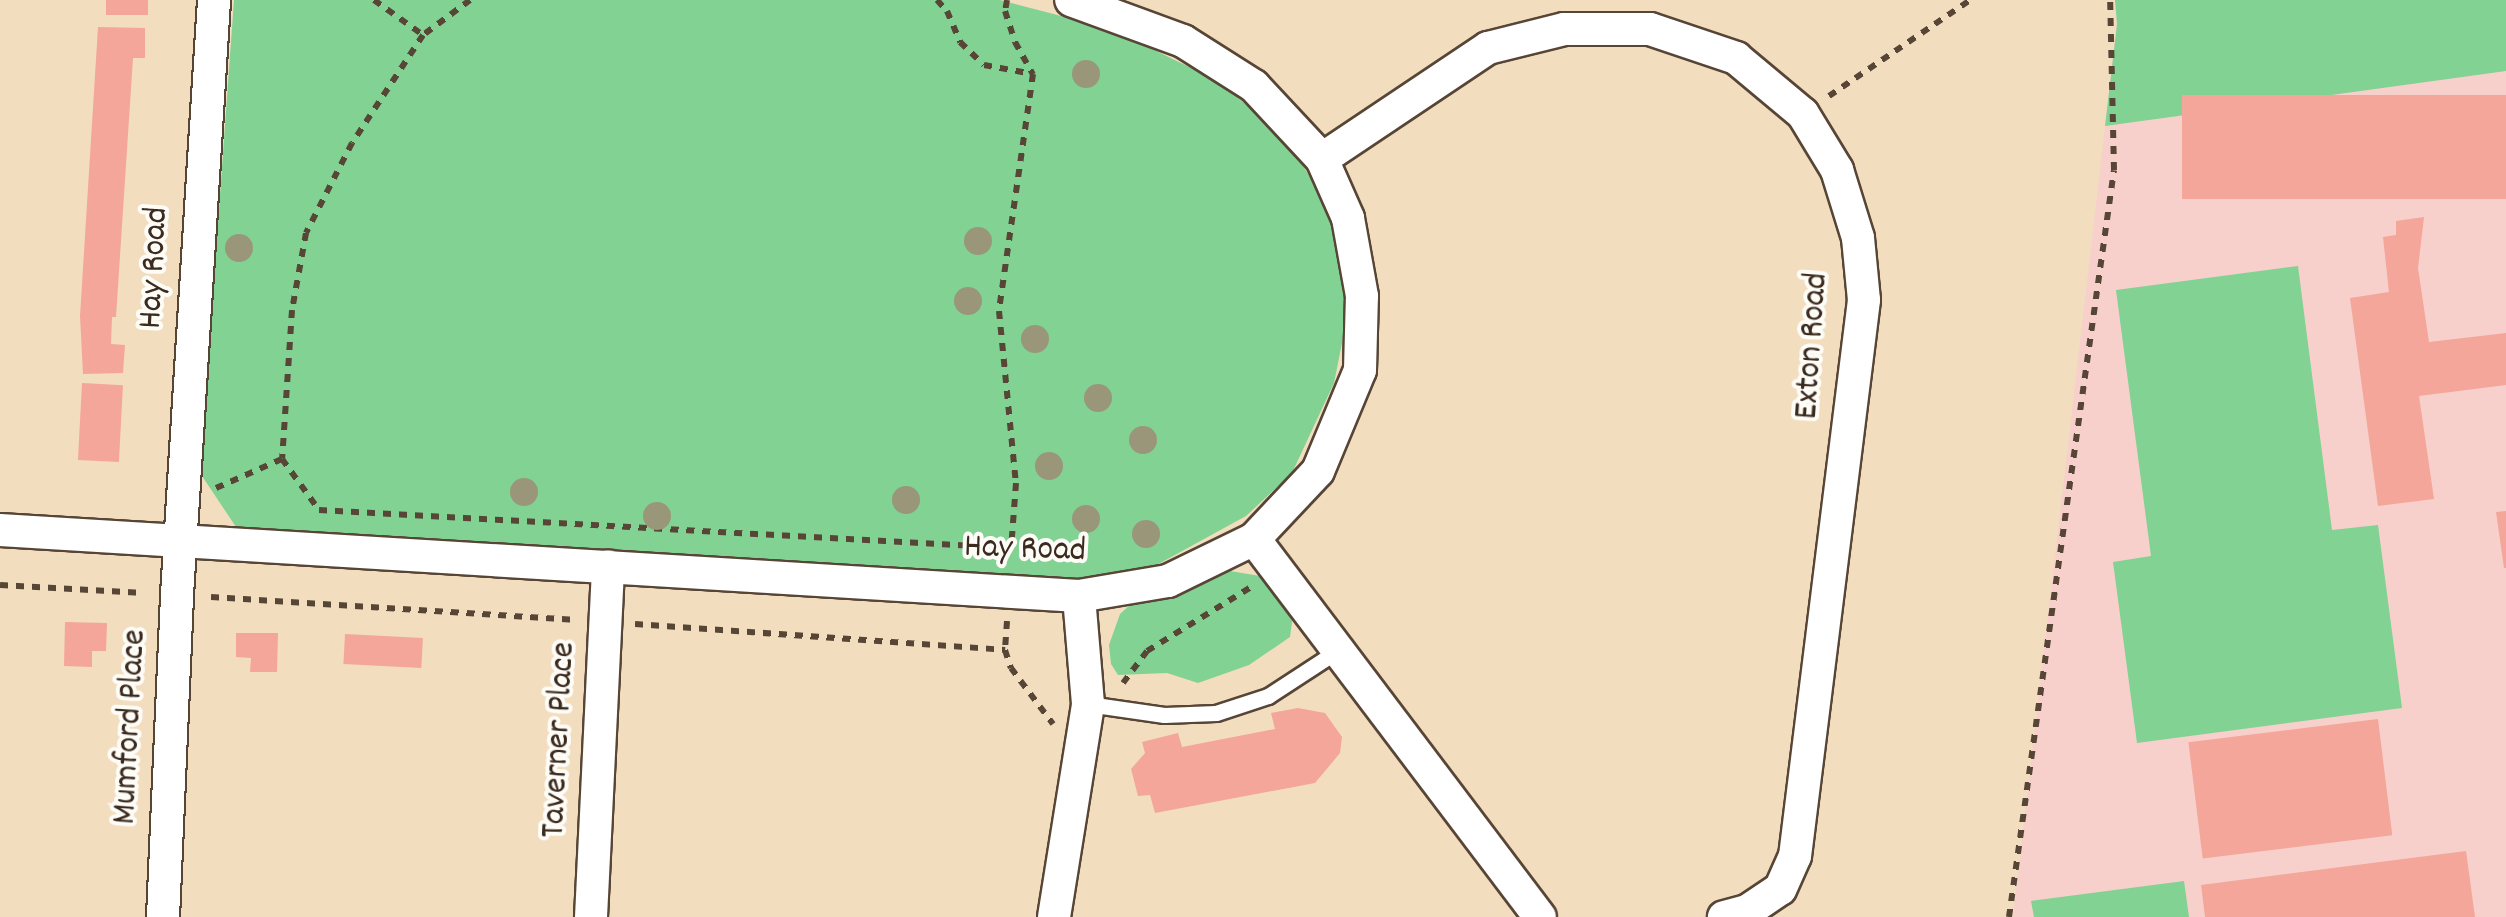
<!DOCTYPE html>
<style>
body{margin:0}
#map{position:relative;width:2506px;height:917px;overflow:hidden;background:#f3ddbf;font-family:Dekko,sans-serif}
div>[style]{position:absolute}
.built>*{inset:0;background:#f7d0cc}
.green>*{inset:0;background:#81d293}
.building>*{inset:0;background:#f3a699;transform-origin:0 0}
.path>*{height:6px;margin-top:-3px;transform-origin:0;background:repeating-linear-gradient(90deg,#574536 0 8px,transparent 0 16px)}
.roads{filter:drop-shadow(2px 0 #574536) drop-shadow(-2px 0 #574536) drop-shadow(0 2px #574536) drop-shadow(0 -2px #574536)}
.lane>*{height:15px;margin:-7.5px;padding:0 7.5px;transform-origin:7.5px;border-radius:7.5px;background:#fff}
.street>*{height:32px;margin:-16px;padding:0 16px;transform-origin:16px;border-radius:16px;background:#fff}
.trees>*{width:28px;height:28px;margin:-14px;border-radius:50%;background:#99967a}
span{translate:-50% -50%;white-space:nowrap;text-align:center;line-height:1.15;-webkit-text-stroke:8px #fdfcf7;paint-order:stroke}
.street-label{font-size:35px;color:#3b2a1e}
</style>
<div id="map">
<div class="built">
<i style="clip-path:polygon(2115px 0,2506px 0,2506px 917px,2013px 917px,2117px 24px)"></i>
</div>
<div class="green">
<i style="clip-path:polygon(234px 0,1000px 0,1111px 29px,1220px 82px,1288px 142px,1324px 199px,1343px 252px,1345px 328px,1334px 383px,1292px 473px,1246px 516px,1153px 567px,1082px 578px,238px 530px,200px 473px)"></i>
<i style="clip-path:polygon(2115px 0,2506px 0,2506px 71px,2105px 126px,2117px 24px)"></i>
<i style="clip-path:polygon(2298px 266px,2332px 530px,2378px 525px,2402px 708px,2137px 743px,2113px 562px,2151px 556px,2116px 290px)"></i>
<i style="clip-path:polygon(1230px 571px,1260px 576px,1272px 586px,1293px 615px,1290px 637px,1249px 665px,1198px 683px,1167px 673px,1118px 675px,1111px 664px,1109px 645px,1120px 614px,1131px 604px,1182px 593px)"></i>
<i style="clip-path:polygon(2184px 881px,2189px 917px,2034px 917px,2031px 901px)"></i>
</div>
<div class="building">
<i style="left:106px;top:0;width:42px;height:15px"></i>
<i style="clip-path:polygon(98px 27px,145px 28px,145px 58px,133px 58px,116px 317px,112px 317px,111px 344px,125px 345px,123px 373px,83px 374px,80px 316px)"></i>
<i style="left:2506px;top:95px;width:104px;height:324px;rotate:90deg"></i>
<i style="clip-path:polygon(2424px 217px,2418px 268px,2429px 342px,2506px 333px,2506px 385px,2419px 396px,2434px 499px,2378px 506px,2350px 298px,2389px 292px,2383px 237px,2396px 235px,2396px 221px)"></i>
<i style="left:82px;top:383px;width:41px;height:77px;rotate:3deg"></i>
<i style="clip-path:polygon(2506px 511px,2506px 568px,2504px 568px,2496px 512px)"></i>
<i style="clip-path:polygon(65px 622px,107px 623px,106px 651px,92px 651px,92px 667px,64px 666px)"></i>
<i style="clip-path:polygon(236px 633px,278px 633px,277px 672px,250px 672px,251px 658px,236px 657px)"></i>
<i style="left:345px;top:634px;width:78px;height:30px;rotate:3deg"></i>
<i style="clip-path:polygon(1298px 708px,1325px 713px,1342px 737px,1340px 753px,1315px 783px,1155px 813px,1150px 795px,1138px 796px,1131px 769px,1145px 753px,1142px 742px,1178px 733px,1182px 747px,1275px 729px,1271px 713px)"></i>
<i style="left:2378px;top:719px;width:117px;height:191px;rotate:83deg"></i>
<i style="clip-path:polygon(2466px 851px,2475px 917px,2205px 917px,2201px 885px)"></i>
</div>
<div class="path">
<i style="left:374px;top:0;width:60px;rotate:35.5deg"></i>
<i style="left:470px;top:0;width:59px;rotate:143.3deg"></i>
<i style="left:423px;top:35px;width:129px;rotate:123.3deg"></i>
<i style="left:352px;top:143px;width:101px;rotate:117.1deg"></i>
<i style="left:306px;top:233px;width:78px;rotate:100.3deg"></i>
<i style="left:292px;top:310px;width:149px;rotate:93.8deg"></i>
<i style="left:282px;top:459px;width:63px;rotate:54deg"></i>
<i style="left:319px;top:510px;width:693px;rotate:3.14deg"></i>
<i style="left:937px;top:0;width:15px;rotate:48deg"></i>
<i style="left:947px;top:11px;width:34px;rotate:67deg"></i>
<i style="left:960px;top:42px;width:33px;rotate:44deg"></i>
<i style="left:984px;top:65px;width:50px;rotate:10.4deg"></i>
<i style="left:1007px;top:0;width:11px;rotate:100deg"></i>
<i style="left:1005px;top:11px;width:33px;rotate:72deg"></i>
<i style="left:1015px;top:42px;width:37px;rotate:61deg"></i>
<i style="left:1033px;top:74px;width:239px;rotate:98.2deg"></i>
<i style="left:999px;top:311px;width:173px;rotate:84.4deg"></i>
<i style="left:1016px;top:483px;width:66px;rotate:94.3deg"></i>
<i style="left:1829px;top:96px;width:171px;rotate:-34.2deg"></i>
<i style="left:216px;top:488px;width:72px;rotate:-23.7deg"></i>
<i style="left:0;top:585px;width:144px;rotate:3.2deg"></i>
<i style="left:211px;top:597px;width:363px;rotate:3.6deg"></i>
<i style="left:1007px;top:621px;width:29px;rotate:94deg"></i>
<i style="left:1005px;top:650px;width:19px;rotate:72deg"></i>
<i style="left:1011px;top:668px;width:70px;rotate:53.1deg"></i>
<i style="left:635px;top:624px;width:371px;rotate:4deg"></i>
<i style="left:1123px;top:683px;width:40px;rotate:-53deg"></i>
<i style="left:1147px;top:651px;width:122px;rotate:-31.6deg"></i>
<i style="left:2009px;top:917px;width:754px;rotate:-82deg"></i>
<i style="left:2114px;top:170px;width:170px;rotate:-91.3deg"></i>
</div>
<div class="roads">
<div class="lane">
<i style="left:1088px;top:704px;width:77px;rotate:8.2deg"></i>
<i style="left:1164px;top:715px;width:52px;rotate:-2.2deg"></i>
<i style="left:1216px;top:713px;width:55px;rotate:-18.1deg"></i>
<i style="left:1268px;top:696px;width:86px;rotate:-33.1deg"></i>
</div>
<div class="street">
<i style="left:1322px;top:159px;width:200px;rotate:-33.8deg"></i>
<i style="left:1488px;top:48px;width:78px;rotate:-14deg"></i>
<i style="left:1564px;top:29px;width:86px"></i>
<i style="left:1650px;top:29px;width:91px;rotate:18.6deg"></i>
<i style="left:1736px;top:58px;width:87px;rotate:39.9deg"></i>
<i style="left:1803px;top:114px;width:66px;rotate:58.7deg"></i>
<i style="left:1837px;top:170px;width:71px;rotate:72.8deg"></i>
<i style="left:1858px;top:238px;width:62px;rotate:84.5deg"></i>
<i style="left:1864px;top:300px;width:560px;rotate:97.07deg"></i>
<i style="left:1795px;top:856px;width:36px;rotate:114deg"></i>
<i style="left:1780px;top:889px;width:40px;rotate:146deg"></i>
<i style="left:1747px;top:911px;width:24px;rotate:165deg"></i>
<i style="left:0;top:530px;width:1081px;rotate:3.5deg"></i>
<i style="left:1079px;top:596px;width:90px;rotate:-9.6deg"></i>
<i style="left:1168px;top:581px;width:96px;rotate:-26deg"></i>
<i style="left:1254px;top:539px;width:93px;rotate:-46.7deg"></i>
<i style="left:1318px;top:471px;width:109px;rotate:-67.4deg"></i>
<i style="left:1360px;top:370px;width:74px;rotate:-88.5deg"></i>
<i style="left:1362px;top:296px;width:79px;rotate:-100.2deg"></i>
<i style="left:1348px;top:218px;width:64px;rotate:-113.8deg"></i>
<i style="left:1322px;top:159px;width:100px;rotate:-133deg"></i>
<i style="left:1254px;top:86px;width:84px;rotate:-147.6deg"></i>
<i style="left:1183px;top:41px;width:119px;rotate:-159.9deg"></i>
<i style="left:1254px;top:539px;width:474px;rotate:52.9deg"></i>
<i style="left:163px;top:917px;width:322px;rotate:-87.5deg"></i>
<i style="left:177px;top:595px;width:596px;rotate:-86.44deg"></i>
<i style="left:591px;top:917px;width:351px;rotate:-87.2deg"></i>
<i style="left:1054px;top:917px;width:216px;rotate:-80.9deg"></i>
<i style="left:1088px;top:704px;width:108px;rotate:-94.8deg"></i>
</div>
</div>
<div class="trees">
<i style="left:1086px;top:74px"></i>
<i style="left:978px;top:241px"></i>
<i style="left:239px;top:248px"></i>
<i style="left:968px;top:301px"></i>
<i style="left:1035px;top:339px"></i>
<i style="left:1098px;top:398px"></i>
<i style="left:1143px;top:440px"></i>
<i style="left:1049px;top:466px"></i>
<i style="left:524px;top:492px"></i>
<i style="left:906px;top:500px"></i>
<i style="left:657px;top:516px"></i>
<i style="left:1086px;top:519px"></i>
<i style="left:1146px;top:534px"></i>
</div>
<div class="street-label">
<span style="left:155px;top:268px;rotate:-87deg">Hay Road</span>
<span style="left:1813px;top:346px;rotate:-86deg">Exton Road</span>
<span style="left:1025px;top:550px;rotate:2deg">Hay Road</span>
<span style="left:131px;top:727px;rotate:-87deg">Mumford Place</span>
<span style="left:560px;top:740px;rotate:-87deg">Taverner Place</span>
</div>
</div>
